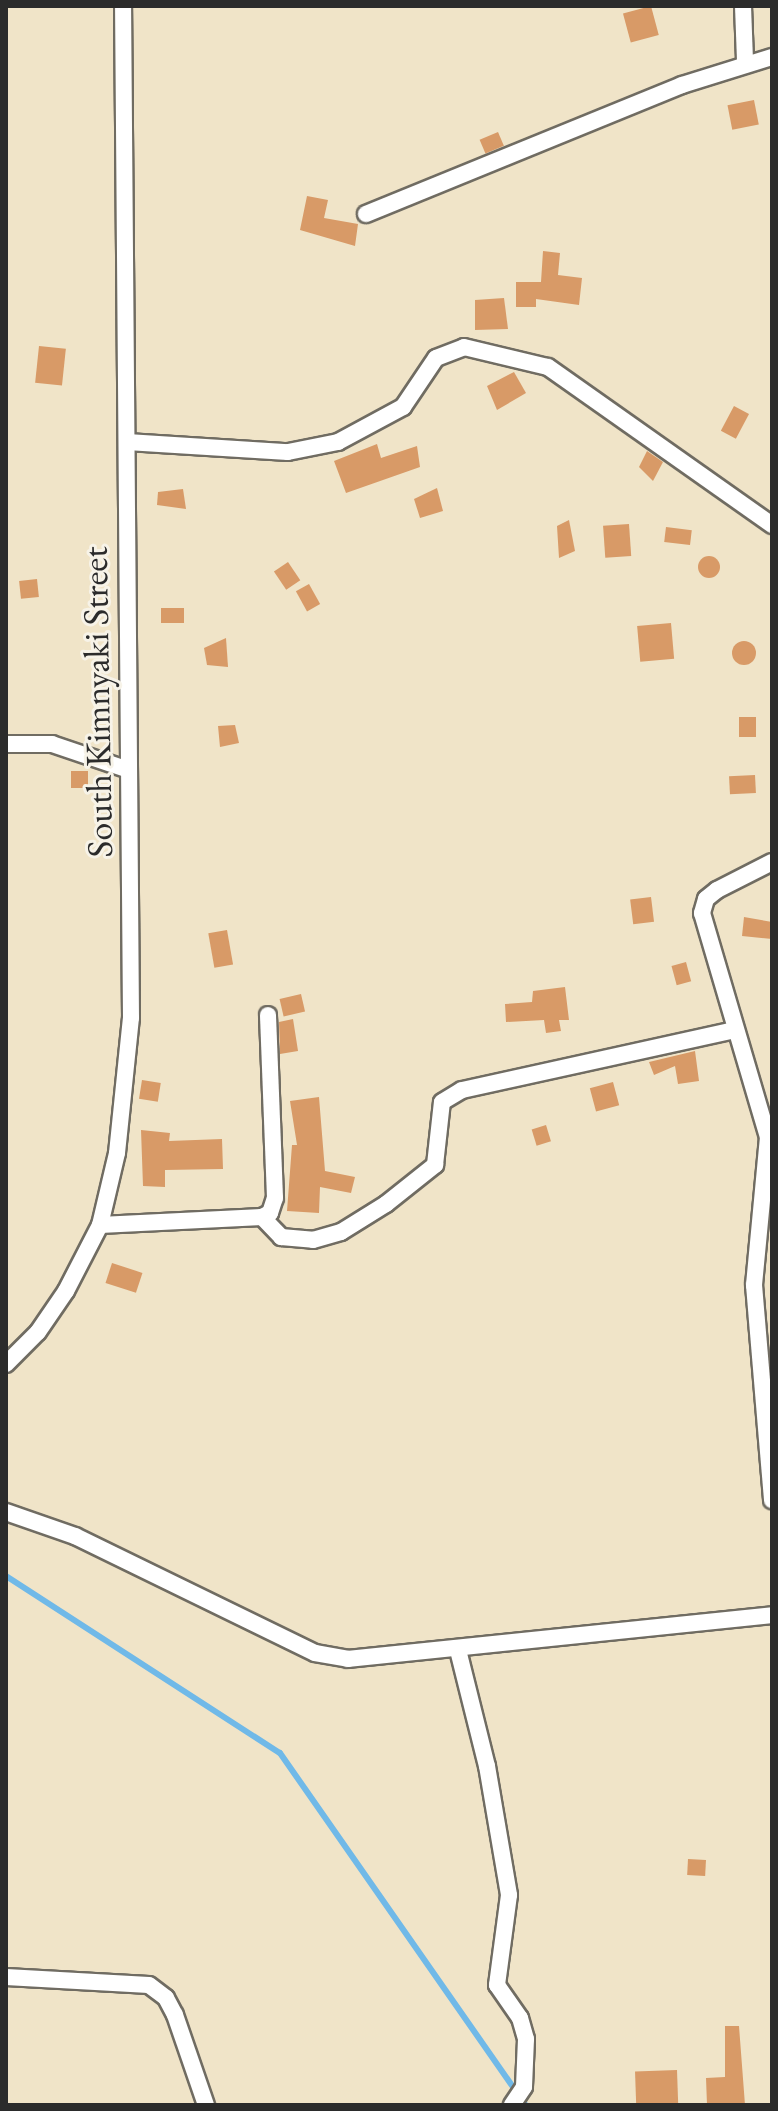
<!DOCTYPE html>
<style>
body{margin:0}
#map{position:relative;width:778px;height:2111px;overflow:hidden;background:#f0e4c8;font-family:"EB Garamond",serif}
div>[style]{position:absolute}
.stream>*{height:6px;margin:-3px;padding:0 3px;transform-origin:3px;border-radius:3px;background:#70b9e8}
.building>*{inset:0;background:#d89a67;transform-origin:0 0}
.round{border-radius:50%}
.roads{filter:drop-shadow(2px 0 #706c62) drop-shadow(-2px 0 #706c62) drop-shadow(0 2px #706c62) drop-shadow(0 -2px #706c62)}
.minor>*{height:16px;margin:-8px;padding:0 8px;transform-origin:8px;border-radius:8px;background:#fff}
span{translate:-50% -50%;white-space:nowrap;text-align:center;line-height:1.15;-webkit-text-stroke:6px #f7f3e8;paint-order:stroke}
.street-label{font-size:36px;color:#2b2b2b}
.frame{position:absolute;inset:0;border:8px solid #2b2b2b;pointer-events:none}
</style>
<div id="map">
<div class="stream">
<i style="left:6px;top:1576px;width:326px;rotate:32.9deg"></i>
<i style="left:280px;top:1753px;width:429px;rotate:55.1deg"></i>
</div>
<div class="building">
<i style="left:651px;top:6px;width:30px;height:29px;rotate:75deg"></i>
<i style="left:754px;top:100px;width:25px;height:27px;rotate:79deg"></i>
<i style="left:498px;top:132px;width:15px;height:20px;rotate:67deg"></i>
<i style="clip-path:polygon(307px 196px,328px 200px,324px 218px,358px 224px,355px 246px,300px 230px)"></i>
<i style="clip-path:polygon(543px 251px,560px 253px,558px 275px,582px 278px,579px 305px,536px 299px,536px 307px,516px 307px,516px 282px,541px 282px)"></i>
<i style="clip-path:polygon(504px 298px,508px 329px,475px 330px,475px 300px)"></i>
<i style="left:39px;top:346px;width:27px;height:37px;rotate:6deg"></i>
<i style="clip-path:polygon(514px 372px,526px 393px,497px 410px,487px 386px)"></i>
<i style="left:734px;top:406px;width:17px;height:28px;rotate:28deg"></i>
<i style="clip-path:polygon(377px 444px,381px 458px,417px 446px,420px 467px,346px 493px,334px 461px)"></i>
<i style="clip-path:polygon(647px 451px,663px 462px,653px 481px,639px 467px)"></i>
<i style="clip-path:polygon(437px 488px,443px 511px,420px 518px,414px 499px)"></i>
<i style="clip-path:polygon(183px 489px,186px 509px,157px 505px,158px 492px)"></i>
<i style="clip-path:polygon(569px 520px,575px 551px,559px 558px,557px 526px)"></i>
<i style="left:629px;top:524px;width:32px;height:26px;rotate:86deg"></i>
<i style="left:666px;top:527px;width:26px;height:15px;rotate:7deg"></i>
<i class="round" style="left:698px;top:556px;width:22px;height:22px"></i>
<i style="left:288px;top:562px;width:22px;height:17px;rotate:56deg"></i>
<i style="left:37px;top:579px;width:18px;height:18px;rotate:84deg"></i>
<i style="left:309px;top:584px;width:23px;height:15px;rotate:61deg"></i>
<i style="left:161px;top:608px;width:23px;height:15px"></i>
<i style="left:671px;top:623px;width:36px;height:34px;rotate:85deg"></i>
<i style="clip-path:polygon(226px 638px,228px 667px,207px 665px,204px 648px)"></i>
<i class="round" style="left:732px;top:641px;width:24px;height:24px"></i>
<i style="left:739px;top:717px;width:17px;height:20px"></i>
<i style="clip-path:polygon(235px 725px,239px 743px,220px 747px,218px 726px)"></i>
<i style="left:71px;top:771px;width:17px;height:17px"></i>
<i style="left:755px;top:775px;width:18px;height:26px;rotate:87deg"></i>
<i style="left:651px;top:897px;width:25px;height:21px;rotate:83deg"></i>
<i style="clip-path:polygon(744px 917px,772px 922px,772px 939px,742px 936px)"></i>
<i style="left:227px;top:930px;width:35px;height:19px;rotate:80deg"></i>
<i style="left:686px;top:962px;width:20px;height:15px;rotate:75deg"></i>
<i style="clip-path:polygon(565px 987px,569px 1020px,559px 1020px,561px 1031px,546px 1033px,544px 1020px,506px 1022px,505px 1004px,532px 1002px,533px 991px)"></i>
<i style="left:301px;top:994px;width:18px;height:22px;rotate:77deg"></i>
<i style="clip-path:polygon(293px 1019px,298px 1051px,280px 1054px,279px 1022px)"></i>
<i style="clip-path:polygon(695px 1051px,699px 1081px,678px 1084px,675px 1066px,654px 1075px,649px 1062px)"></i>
<i style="left:142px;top:1080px;width:19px;height:19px;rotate:9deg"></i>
<i style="left:613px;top:1082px;width:24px;height:24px;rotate:75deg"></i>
<i style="clip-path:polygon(319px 1097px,325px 1171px,355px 1177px,351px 1193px,320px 1187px,319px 1213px,287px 1211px,292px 1145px,297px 1145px,290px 1101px)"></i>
<i style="left:546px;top:1125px;width:17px;height:15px;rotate:73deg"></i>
<i style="clip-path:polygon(141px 1130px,170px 1133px,169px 1141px,222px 1139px,223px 1169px,165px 1170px,165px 1187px,143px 1186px)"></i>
<i style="left:112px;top:1263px;width:32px;height:21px;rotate:18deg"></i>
<i style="left:688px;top:1859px;width:18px;height:16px;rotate:3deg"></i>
<i style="clip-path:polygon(725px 2026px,739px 2026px,745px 2105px,707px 2105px,706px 2078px,725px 2077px)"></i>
<i style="left:677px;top:2070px;width:35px;height:42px;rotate:88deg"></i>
</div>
<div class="roads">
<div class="minor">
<i style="left:743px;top:6px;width:55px;rotate:87.9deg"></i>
<i style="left:366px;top:214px;width:341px;rotate:-22.2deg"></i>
<i style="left:682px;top:85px;width:94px;rotate:-17.3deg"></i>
<i style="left:127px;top:442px;width:161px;rotate:3.6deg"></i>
<i style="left:288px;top:452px;width:51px;rotate:-11.3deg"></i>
<i style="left:338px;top:442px;width:74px;rotate:-28.3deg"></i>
<i style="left:403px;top:407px;width:59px;rotate:-56deg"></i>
<i style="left:436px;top:358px;width:30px;rotate:-21deg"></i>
<i style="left:464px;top:347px;width:86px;rotate:13.4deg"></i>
<i style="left:548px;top:367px;width:274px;rotate:35.2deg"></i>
<i style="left:6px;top:744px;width:46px"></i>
<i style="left:52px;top:744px;width:78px;rotate:18.7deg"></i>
<i style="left:772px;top:862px;width:62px;rotate:153deg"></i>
<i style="left:717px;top:890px;width:14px;rotate:141deg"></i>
<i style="left:706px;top:899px;width:15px;rotate:106deg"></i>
<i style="left:702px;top:913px;width:234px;rotate:73.6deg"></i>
<i style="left:768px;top:1137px;width:149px;rotate:95.4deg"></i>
<i style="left:754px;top:1285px;width:216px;rotate:85.2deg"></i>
<i style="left:262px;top:1217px;width:28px;rotate:46deg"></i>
<i style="left:281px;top:1237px;width:32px;rotate:5deg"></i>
<i style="left:313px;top:1240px;width:29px;rotate:-16deg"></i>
<i style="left:341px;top:1232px;width:53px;rotate:-31.9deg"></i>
<i style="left:386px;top:1204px;width:63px;rotate:-38.5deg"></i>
<i style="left:435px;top:1165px;width:63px;rotate:-83.7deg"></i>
<i style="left:442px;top:1102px;width:23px;rotate:-31deg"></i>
<i style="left:462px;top:1090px;width:280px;rotate:-12.4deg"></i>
<i style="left:100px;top:1225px;width:162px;rotate:-2.8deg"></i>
<i style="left:262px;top:1217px;width:9px;rotate:-27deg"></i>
<i style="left:270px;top:1213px;width:16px;rotate:-72deg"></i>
<i style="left:275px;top:1198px;width:183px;rotate:-92.2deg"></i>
<i style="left:6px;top:1364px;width:45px;rotate:-45deg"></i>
<i style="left:38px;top:1332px;width:50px;rotate:-55.7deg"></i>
<i style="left:66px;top:1291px;width:74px;rotate:-62.7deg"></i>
<i style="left:100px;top:1225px;width:74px;rotate:-76.7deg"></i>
<i style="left:117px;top:1153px;width:136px;rotate:-84.1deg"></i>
<i style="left:131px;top:1018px;width:1012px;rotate:-90.45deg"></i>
<i style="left:6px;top:1512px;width:73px;rotate:19.2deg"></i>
<i style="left:75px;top:1536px;width:267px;rotate:26deg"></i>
<i style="left:315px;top:1653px;width:34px;rotate:10deg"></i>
<i style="left:348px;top:1659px;width:426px;rotate:-5.9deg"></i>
<i style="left:458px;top:1650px;width:120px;rotate:76deg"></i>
<i style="left:487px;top:1766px;width:131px;rotate:80.3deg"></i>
<i style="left:509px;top:1895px;width:91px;rotate:97.6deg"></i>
<i style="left:497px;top:1985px;width:40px;rotate:55.1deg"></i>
<i style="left:520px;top:2018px;width:22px;rotate:74deg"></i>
<i style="left:526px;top:2039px;width:48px;rotate:92.4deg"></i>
<i style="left:524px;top:2087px;width:22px;rotate:124deg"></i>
<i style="left:6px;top:1977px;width:143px;rotate:3.2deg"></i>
<i style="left:149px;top:1985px;width:21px;rotate:37deg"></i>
<i style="left:166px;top:1998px;width:19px;rotate:62deg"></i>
<i style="left:175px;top:2015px;width:95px;rotate:71deg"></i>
</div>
</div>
<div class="street-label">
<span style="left:97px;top:702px;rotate:-91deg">South Kimnyaki Street</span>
</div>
<div class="frame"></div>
</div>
